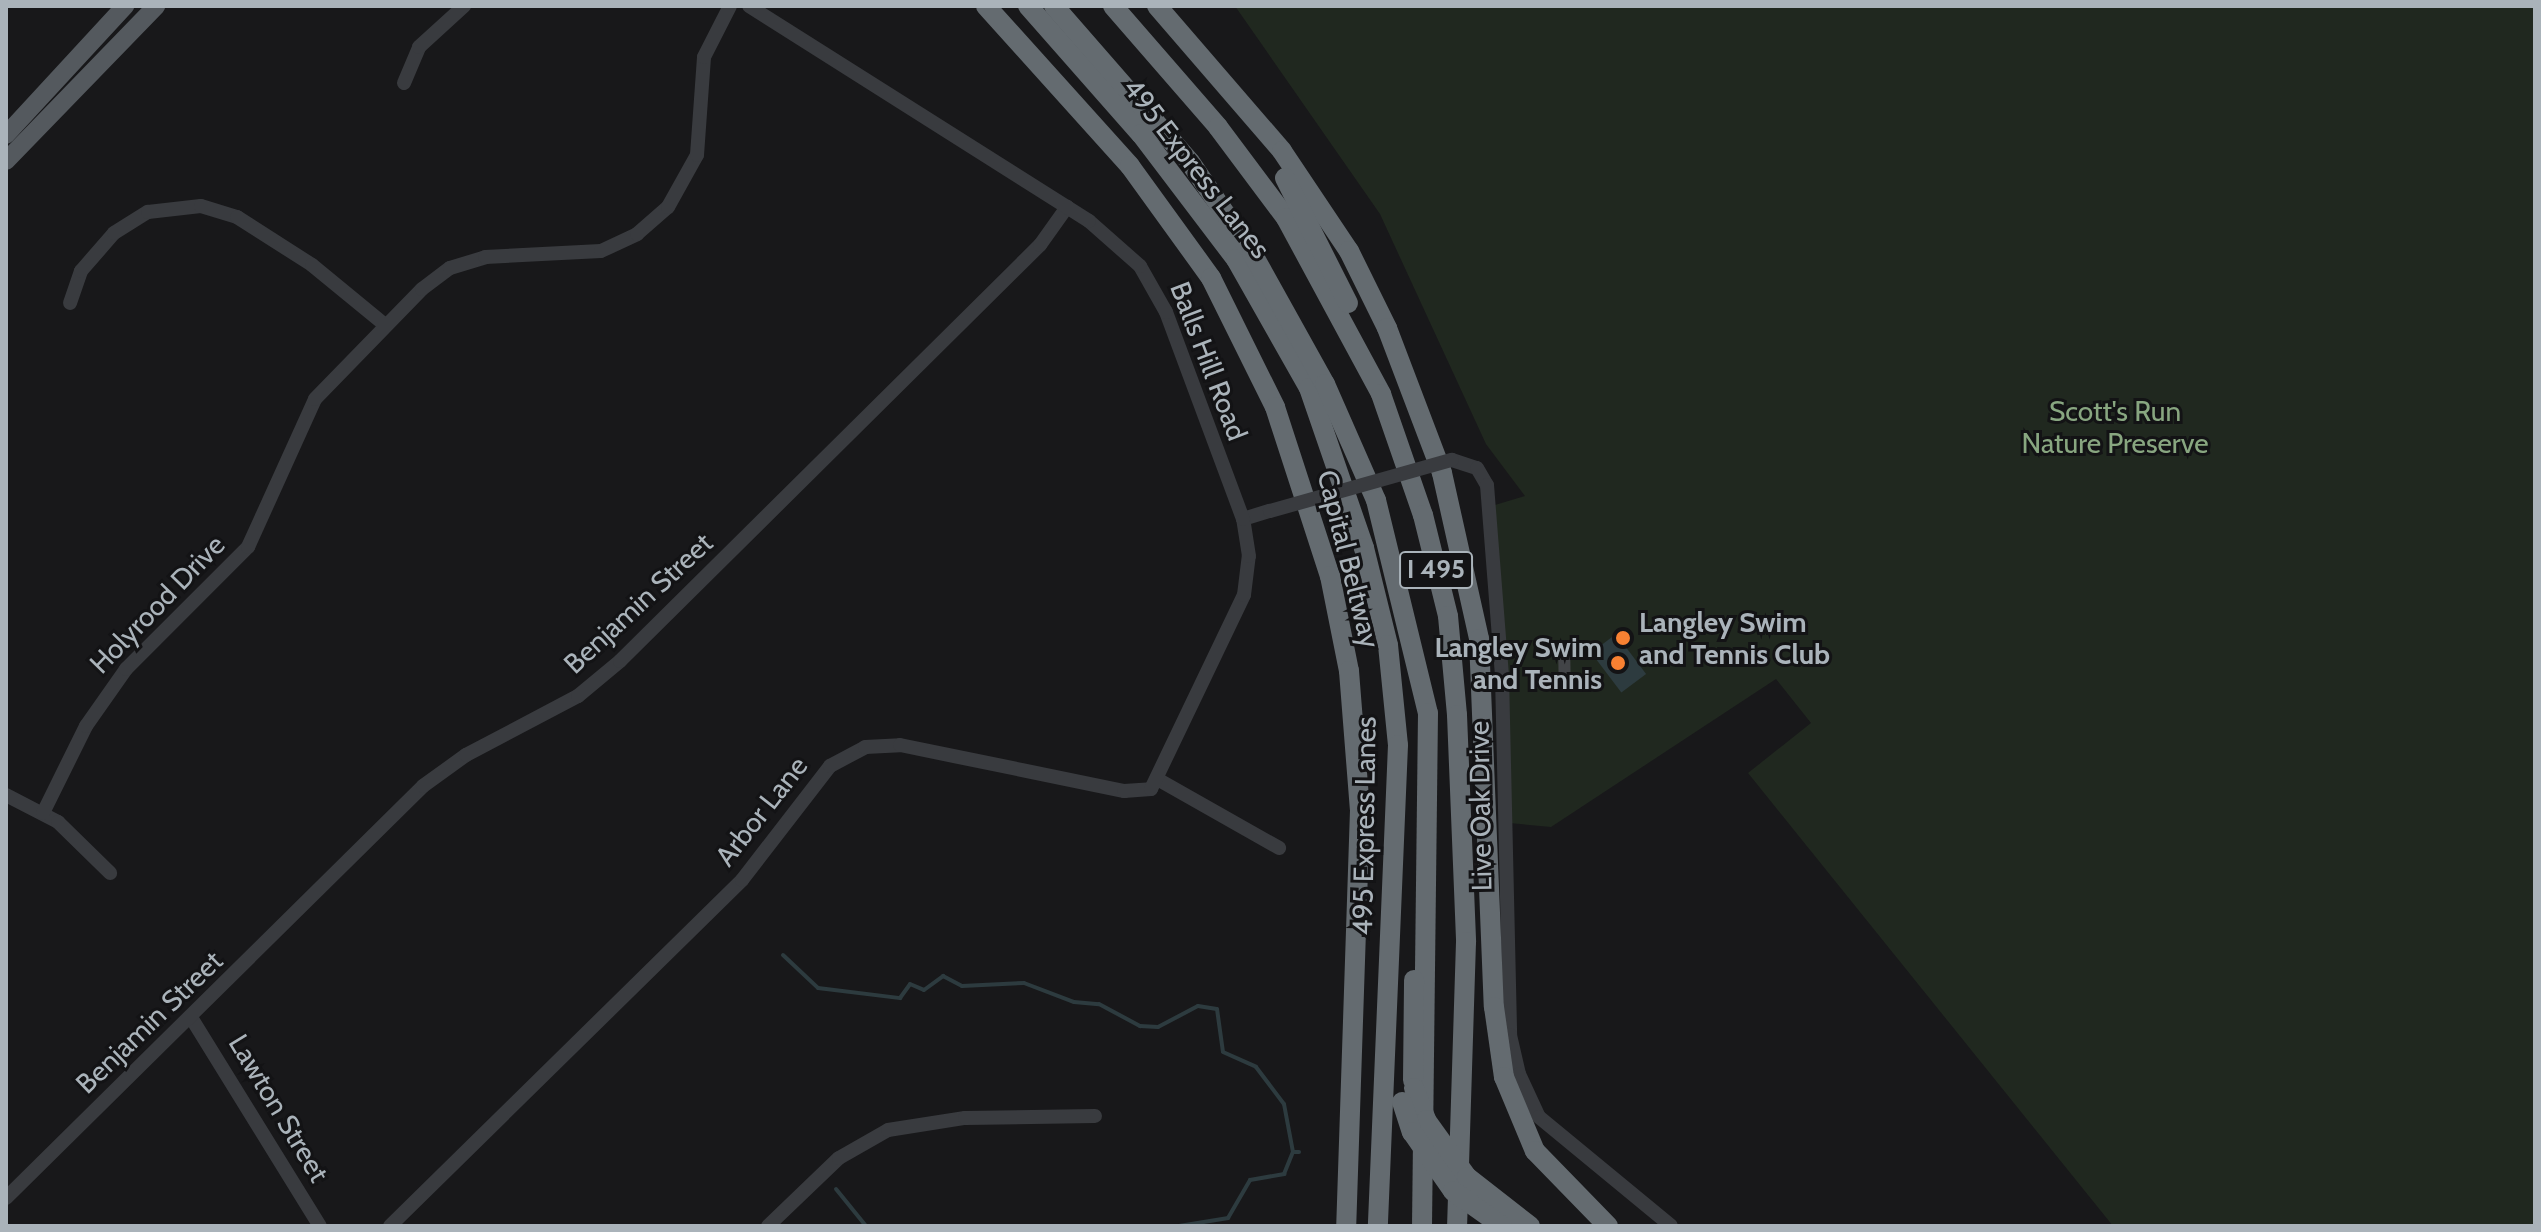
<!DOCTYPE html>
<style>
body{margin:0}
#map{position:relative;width:2541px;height:1232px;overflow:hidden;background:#18181a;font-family:Cabin,sans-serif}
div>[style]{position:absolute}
.green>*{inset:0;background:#20281f}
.water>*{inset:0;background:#2d3b3f;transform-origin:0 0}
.stream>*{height:4px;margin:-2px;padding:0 2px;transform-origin:2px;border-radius:2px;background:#2d3b3f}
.building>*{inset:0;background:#424447;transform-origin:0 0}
.minor>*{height:14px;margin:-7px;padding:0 7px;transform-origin:7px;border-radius:7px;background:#393b3f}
.major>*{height:18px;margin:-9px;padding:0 9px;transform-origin:9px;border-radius:9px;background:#54595e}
.highway>*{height:20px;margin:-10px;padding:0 10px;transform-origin:10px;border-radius:10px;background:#646b70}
.minor-bridge>*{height:14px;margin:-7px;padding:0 7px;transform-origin:7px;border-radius:7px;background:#393b3f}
.highway-bridge>*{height:20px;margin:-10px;padding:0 10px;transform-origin:10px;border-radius:10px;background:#646b70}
.dots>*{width:22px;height:22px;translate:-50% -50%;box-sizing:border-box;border:4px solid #131315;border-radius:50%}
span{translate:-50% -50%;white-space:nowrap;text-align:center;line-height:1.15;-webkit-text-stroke:6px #131315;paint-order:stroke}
.shield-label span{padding:2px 6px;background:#131315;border:2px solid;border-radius:6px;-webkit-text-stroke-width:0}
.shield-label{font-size:26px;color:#aab3ba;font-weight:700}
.street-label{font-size:28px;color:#aab3ba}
.park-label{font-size:28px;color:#88a680}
.poi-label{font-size:28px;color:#aab3ba;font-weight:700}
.left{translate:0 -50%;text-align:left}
.right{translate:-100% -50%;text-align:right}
.frame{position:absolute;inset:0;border:8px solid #aab3ba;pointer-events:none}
</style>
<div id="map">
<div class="green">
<i style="clip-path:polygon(1235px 6px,2535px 6px,2535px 1226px,2113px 1226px,1748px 773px,1811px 723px,1776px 679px,1551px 827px,1509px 823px,1495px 505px,1525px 496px,1486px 444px,1380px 214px)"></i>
</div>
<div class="water">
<i style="left:1616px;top:634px;width:50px;height:31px;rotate:53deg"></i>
</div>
<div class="stream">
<i style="left:783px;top:955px;width:48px;rotate:43.3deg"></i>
<i style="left:818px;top:988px;width:83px;rotate:7deg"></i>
<i style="left:900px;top:998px;width:17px;rotate:-54deg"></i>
<i style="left:910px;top:984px;width:15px;rotate:23deg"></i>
<i style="left:924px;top:990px;width:24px;rotate:-36deg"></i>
<i style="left:943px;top:976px;width:21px;rotate:28deg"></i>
<i style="left:962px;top:986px;width:62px;rotate:-2.8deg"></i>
<i style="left:1024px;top:983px;width:53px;rotate:20.8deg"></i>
<i style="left:1074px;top:1002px;width:25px;rotate:5deg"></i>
<i style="left:1099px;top:1004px;width:47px;rotate:28.2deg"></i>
<i style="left:1140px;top:1026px;width:18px;rotate:3deg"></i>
<i style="left:1158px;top:1027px;width:45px;rotate:-27.7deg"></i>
<i style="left:1198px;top:1006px;width:19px;rotate:9deg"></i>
<i style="left:1217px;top:1009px;width:43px;rotate:82.1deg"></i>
<i style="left:1223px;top:1052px;width:36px;rotate:24deg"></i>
<i style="left:1256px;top:1067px;width:46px;rotate:52.9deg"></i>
<i style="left:1284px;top:1104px;width:49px;rotate:79.4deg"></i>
<i style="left:1293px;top:1152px;width:6px"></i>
<i style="left:836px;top:1189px;width:48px;rotate:51deg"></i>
<i style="left:1179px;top:1226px;width:50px;rotate:-9.3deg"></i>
<i style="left:1228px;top:1218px;width:44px;rotate:-59.9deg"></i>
<i style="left:1250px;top:1180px;width:35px;rotate:-10deg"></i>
<i style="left:1284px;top:1174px;width:24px;rotate:-68deg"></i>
</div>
<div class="building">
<i style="left:1570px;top:642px;width:46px;height:12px;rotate:89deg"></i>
</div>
<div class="minor">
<i style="left:404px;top:83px;width:39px;rotate:-67deg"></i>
<i style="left:419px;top:47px;width:61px;rotate:-42.3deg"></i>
<i style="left:70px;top:303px;width:34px;rotate:-71deg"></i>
<i style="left:81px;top:271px;width:50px;rotate:-49deg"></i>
<i style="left:114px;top:233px;width:40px;rotate:-32deg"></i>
<i style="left:148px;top:212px;width:53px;rotate:-6.5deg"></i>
<i style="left:201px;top:206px;width:38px;rotate:17deg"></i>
<i style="left:237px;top:217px;width:89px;rotate:32.6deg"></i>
<i style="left:312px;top:265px;width:94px;rotate:39.4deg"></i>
<i style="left:1452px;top:460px;width:26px;rotate:18deg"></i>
<i style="left:1477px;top:468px;width:20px;rotate:60deg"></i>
<i style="left:1487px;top:485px;width:192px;rotate:85.5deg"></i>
<i style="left:1502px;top:676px;width:359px;rotate:88.7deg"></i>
<i style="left:1510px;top:1035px;width:40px;rotate:77deg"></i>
<i style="left:1519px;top:1074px;width:47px;rotate:65.1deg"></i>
<i style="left:1539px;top:1117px;width:171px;rotate:39.5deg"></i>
<i style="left:1243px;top:519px;width:28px;rotate:-17deg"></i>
<i style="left:1159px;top:780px;width:138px;rotate:29.5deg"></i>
<i style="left:6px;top:795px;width:59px;rotate:27.4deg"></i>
<i style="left:58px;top:822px;width:73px;rotate:44.4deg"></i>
<i style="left:43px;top:813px;width:97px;rotate:-63.7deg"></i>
<i style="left:86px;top:726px;width:70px;rotate:-54.9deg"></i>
<i style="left:126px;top:669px;width:173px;rotate:-45deg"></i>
<i style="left:248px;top:547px;width:162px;rotate:-65.6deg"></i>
<i style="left:315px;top:399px;width:153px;rotate:-45.8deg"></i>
<i style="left:422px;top:289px;width:35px;rotate:-37deg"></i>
<i style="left:450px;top:268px;width:37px;rotate:-17deg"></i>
<i style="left:485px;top:257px;width:116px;rotate:-3deg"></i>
<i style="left:601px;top:251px;width:40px;rotate:-25deg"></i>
<i style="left:637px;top:234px;width:41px;rotate:-41.1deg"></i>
<i style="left:668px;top:207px;width:60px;rotate:-60.9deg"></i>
<i style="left:697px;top:155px;width:98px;rotate:-85.9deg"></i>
<i style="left:704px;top:57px;width:57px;rotate:-63deg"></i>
<i style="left:192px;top:1019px;width:243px;rotate:58.3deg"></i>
<i style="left:6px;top:1198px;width:586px;rotate:-44.65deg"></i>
<i style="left:423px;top:786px;width:53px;rotate:-35.8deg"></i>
<i style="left:466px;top:755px;width:127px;rotate:-27.8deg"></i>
<i style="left:578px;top:696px;width:55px;rotate:-39.8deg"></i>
<i style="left:620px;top:661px;width:591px;rotate:-44.73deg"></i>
<i style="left:1040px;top:245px;width:47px;rotate:-54.6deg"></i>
<i style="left:390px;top:1226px;width:494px;rotate:-44.5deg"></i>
<i style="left:742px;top:880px;width:144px;rotate:-52.3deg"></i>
<i style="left:830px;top:766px;width:40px;rotate:-28deg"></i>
<i style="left:865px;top:747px;width:35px;rotate:-3deg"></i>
<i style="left:900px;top:745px;width:229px;rotate:11.6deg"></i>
<i style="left:1124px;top:791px;width:27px;rotate:-4deg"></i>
<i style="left:1151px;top:789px;width:215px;rotate:-64.4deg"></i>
<i style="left:1244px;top:595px;width:39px;rotate:-83deg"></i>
<i style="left:1249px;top:556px;width:37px;rotate:-99deg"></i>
<i style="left:1243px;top:519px;width:221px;rotate:-110.4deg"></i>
<i style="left:1166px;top:312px;width:53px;rotate:-119.5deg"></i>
<i style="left:1140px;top:266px;width:68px;rotate:-138.6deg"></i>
<i style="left:1089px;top:221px;width:402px;rotate:-147.7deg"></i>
<i style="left:768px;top:1226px;width:98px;rotate:-43.8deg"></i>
<i style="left:839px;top:1158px;width:56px;rotate:-29.7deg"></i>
<i style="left:888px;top:1130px;width:78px;rotate:-8.9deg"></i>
<i style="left:965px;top:1118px;width:130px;rotate:-0.9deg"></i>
</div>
<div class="major">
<i style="left:6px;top:135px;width:176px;rotate:-47.3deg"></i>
<i style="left:6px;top:161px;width:216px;rotate:-45.9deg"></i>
</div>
<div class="highway">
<i style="left:986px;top:6px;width:215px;rotate:48deg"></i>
<i style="left:1130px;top:166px;width:138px;rotate:54.1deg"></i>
<i style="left:1211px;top:278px;width:144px;rotate:63.6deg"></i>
<i style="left:1275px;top:407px;width:178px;rotate:72deg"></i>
<i style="left:1330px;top:576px;width:97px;rotate:78.7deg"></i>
<i style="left:1349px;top:671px;width:139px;rotate:85.5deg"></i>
<i style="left:1360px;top:810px;width:416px;rotate:91.9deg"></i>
<i style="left:1028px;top:6px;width:171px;rotate:48.6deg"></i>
<i style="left:1141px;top:134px;width:157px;rotate:52.8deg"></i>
<i style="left:1236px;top:259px;width:148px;rotate:60.5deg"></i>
<i style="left:1309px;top:388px;width:169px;rotate:71deg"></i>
<i style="left:1364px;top:548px;width:100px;rotate:76.1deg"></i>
<i style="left:1388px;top:645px;width:100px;rotate:84.3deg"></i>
<i style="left:1398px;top:745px;width:481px;rotate:92.4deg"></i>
<i style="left:1054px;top:6px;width:207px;rotate:48.9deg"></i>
<i style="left:1190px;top:162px;width:110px;rotate:55.7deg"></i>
<i style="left:1252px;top:253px;width:150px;rotate:60.9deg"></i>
<i style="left:1325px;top:384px;width:127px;rotate:66.3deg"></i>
<i style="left:1376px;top:500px;width:219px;rotate:76.3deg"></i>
<i style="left:1428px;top:713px;width:513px;rotate:90.67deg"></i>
<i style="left:1113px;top:6px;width:160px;rotate:49deg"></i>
<i style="left:1218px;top:127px;width:114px;rotate:53.2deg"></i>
<i style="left:1286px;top:218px;width:200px;rotate:61.6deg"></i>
<i style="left:1381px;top:394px;width:128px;rotate:70.9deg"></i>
<i style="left:1423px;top:515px;width:104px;rotate:76.1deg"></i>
<i style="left:1448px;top:616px;width:99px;rotate:84.8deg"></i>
<i style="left:1457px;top:715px;width:227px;rotate:87.7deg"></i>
<i style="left:1466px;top:942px;width:284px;rotate:91.8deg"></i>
<i style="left:1157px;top:6px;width:191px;rotate:49.2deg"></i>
<i style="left:1282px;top:151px;width:120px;rotate:56.2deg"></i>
<i style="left:1349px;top:251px;width:86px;rotate:63.7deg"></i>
<i style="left:1387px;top:328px;width:155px;rotate:69.2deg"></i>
<i style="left:1442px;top:473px;width:170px;rotate:77.4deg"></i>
<i style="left:1479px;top:639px;width:368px;rotate:87.7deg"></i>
<i style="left:1494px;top:1007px;width:71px;rotate:81.9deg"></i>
<i style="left:1504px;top:1077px;width:80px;rotate:67.3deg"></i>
<i style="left:1535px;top:1151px;width:105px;rotate:45.8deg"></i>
<i style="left:1285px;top:178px;width:140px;rotate:63.3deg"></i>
<i style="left:1413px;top:1080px;width:100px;rotate:-89.4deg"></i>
</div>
<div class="minor-bridge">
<i style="left:1270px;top:511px;width:189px;rotate:-15.7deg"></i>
</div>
<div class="highway-bridge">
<i style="left:1414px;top:1088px;width:34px;rotate:69deg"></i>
<i style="left:1426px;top:1120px;width:70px;rotate:54.3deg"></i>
<i style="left:1467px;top:1177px;width:80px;rotate:37.9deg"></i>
<i style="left:1402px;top:1102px;width:32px;rotate:72deg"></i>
<i style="left:1412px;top:1132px;width:72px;rotate:55.2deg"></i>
<i style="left:1453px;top:1191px;width:60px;rotate:35.5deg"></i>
</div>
<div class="dots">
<i style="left:1623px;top:638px;background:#f88132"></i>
<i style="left:1618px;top:663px;background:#f88132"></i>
</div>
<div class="shield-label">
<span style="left:1436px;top:570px">I 495</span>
</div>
<div class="street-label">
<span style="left:1197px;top:168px;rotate:52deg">495 Express Lanes</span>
<span style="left:1209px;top:361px;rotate:69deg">Balls Hill Road</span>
<span style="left:1349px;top:559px;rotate:76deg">Capital Beltway</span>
<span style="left:638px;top:603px;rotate:-43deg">Benjamin Street</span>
<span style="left:157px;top:604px;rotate:-46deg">Holyrood Drive</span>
<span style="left:1480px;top:806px;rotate:-91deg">Live Oak Drive</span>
<span style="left:761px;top:811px;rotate:-52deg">Arbor Lane</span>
<span style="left:1364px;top:826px;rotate:-89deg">495 Express Lanes</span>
<span style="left:149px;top:1022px;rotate:-44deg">Benjamin Street</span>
<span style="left:279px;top:1108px;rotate:59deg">Lawton Street</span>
</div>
<div class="park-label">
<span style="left:2115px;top:427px">Scott's Run<br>Nature Preserve</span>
</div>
<div class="poi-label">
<span class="left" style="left:1639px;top:638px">Langley Swim<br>and Tennis Club</span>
<span class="right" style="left:1602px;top:663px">Langley Swim<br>and Tennis</span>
</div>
<div class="frame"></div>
</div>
